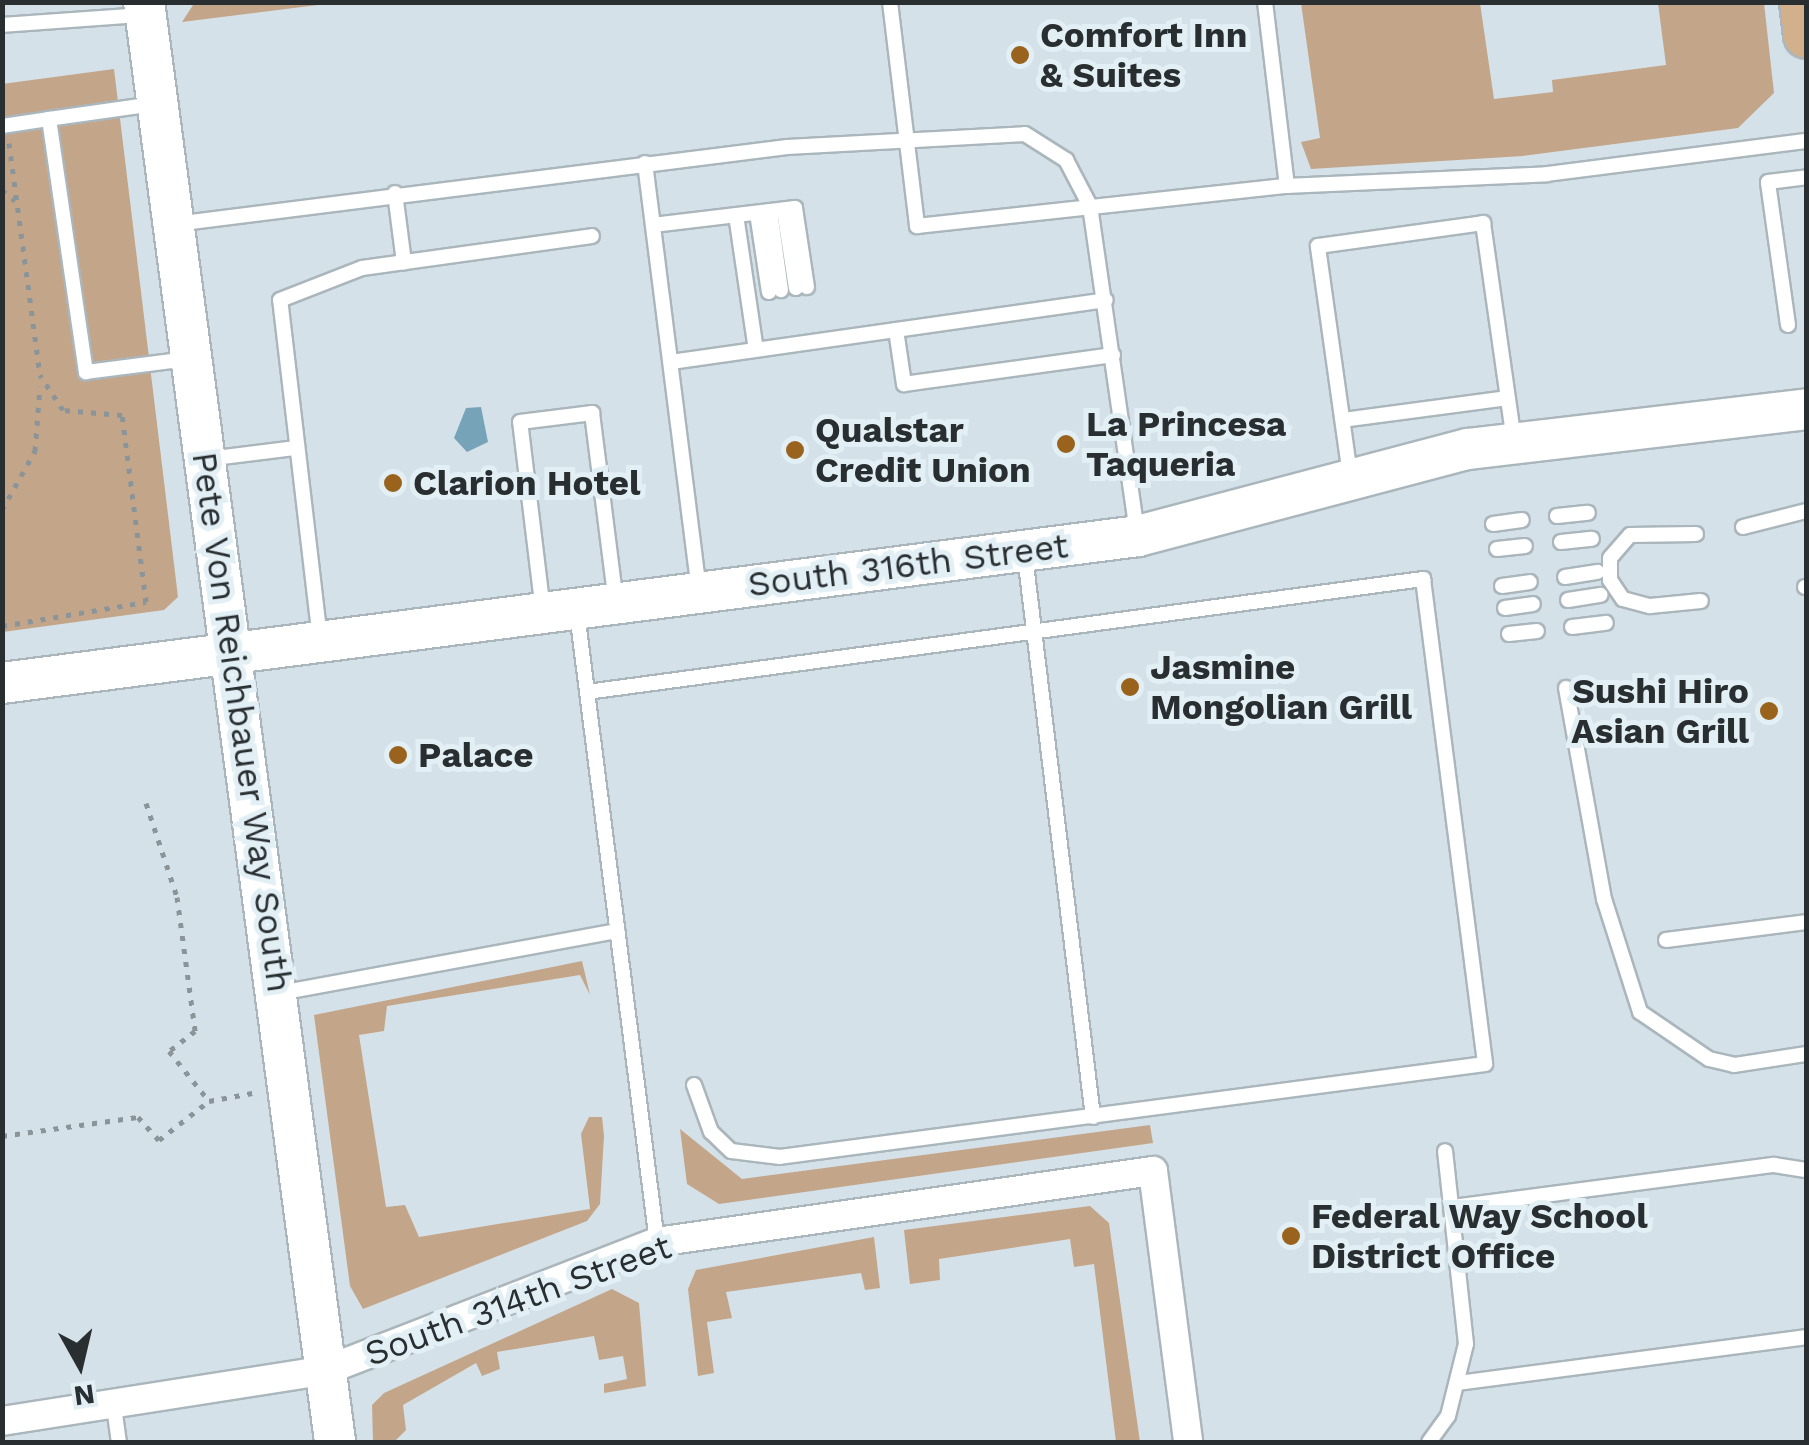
<!DOCTYPE html>
<style>
body{margin:0}
#map{position:relative;width:1809px;height:1445px;overflow:hidden;background:#d5e1e8;font-family:"Work Sans",sans-serif}
div>[style]{position:absolute}
.green>*{inset:0;background:#c3a689}
.water>*{inset:0;background:#76a3b8}
.path>*{height:5px;margin-top:-2.5px;transform-origin:0;background:repeating-linear-gradient(90deg,#8b9498 0 5px,transparent 0 13px)}
.roads{filter:drop-shadow(2px 0 #aab6bc) drop-shadow(-2px 0 #aab6bc) drop-shadow(0 2px #aab6bc) drop-shadow(0 -2px #aab6bc)}
.lane>*{height:14px;margin:-7px;padding:0 7px;transform-origin:7px;border-radius:7px;background:#fff}
.street>*{height:28px;margin:-14px;padding:0 14px;transform-origin:14px;border-radius:14px;background:#fff}
.secondary>*{height:40px;margin:-20px;padding:0 20px;transform-origin:20px;border-radius:20px;background:#fff}
.primary>*{height:45px;margin:-22.5px;padding:0 22.5px;transform-origin:22.5px;border-radius:22.5px;background:#d2b08b}
.dots>*{width:28px;height:28px;translate:-50% -50%;box-sizing:border-box;border:5px solid #e2eff5;border-radius:50%}
span{translate:-50% -50%;white-space:nowrap;text-align:center;line-height:1.15;-webkit-text-stroke:10px #e2eff5;paint-order:stroke}
.poi-label{font-size:35px;color:#292e30;font-weight:700}
.left{translate:0 -50%;text-align:left}
.right{translate:-100% -50%;text-align:right}
.street-label{font-size:35px;color:#292e30}
.frame{position:absolute;inset:0;border:5px solid #292e30;pointer-events:none}
.north{position:absolute;left:30px;top:1315px;width:100px;height:100px;-webkit-text-stroke:8px #e2eff5;paint-order:stroke;rotate:172deg;font-size:28px;font-weight:700;line-height:40px;text-align:center;color:#292e30}
.north::after{content:'';display:block;margin:auto;width:35px;height:45px;background:#292e30;clip-path:polygon(50% 0,100% 100%,50% 72%,0 100%)}
</style>
<div id="map">
<div class="green">
<i style="clip-path:polygon(195px 2px,334px 2px,334px 3px,182px 22px)"></i>
<i style="clip-path:polygon(1301px 3px,1480px 3px,1494px 99px,1553px 92px,1552px 80px,1666px 65px,1658px 3px,1764px 3px,1774px 93px,1738px 128px,1523px 156px,1311px 169px,1301px 142px,1320px 138px)"></i>
<i style="clip-path:polygon(114px 69px,178px 597px,164px 610px,3px 632px,2px 84px)"></i>
<i style="clip-path:polygon(582px 961px,590px 995px,580px 975px,387px 1006px,384px 1031px,359px 1035px,386px 1207px,405px 1205px,419px 1237px,590px 1209px,581px 1134px,589px 1117px,602px 1117px,604px 1136px,600px 1204px,587px 1221px,363px 1309px,350px 1286px,314px 1015px)"></i>
<i style="clip-path:polygon(1150px 1125px,1153px 1143px,719px 1204px,687px 1184px,680px 1129px,742px 1179px)"></i>
<i style="clip-path:polygon(1090px 1206px,1109px 1223px,1140px 1442px,1116px 1442px,1094px 1264px,1074px 1267px,1070px 1239px,939px 1259px,940px 1280px,910px 1284px,904px 1230px)"></i>
<i style="clip-path:polygon(874px 1237px,880px 1288px,865px 1290px,861px 1273px,726px 1292px,732px 1318px,707px 1322px,714px 1373px,698px 1376px,688px 1289px,696px 1270px)"></i>
<i style="clip-path:polygon(612px 1289px,639px 1303px,646px 1386px,604px 1393px,604px 1384px,627px 1379px,623px 1356px,599px 1360px,594px 1336px,497px 1352px,500px 1369px,482px 1376px,476px 1363px,403px 1405px,406px 1430px,394px 1442px,373px 1442px,372px 1405px,384px 1393px)"></i>
</div>
<div class="water">
<i style="clip-path:polygon(481px 407px,488px 442px,467px 452px,454px 438px,466px 408px)"></i>
</div>
<div class="path">
<i style="left:9px;top:143px;width:234px;rotate:82.4deg"></i>
<i style="left:2px;top:190px;width:17px;rotate:40deg"></i>
<i style="left:2px;top:510px;width:68px;rotate:-60.8deg"></i>
<i style="left:35px;top:451px;width:65px;rotate:-85.6deg"></i>
<i style="left:2px;top:626px;width:146px;rotate:-9.5deg"></i>
<i style="left:146px;top:602px;width:189px;rotate:-97.3deg"></i>
<i style="left:122px;top:415px;width:59px;rotate:-175.2deg"></i>
<i style="left:63px;top:410px;width:42px;rotate:-123.3deg"></i>
<i style="left:146px;top:803px;width:99px;rotate:71.7deg"></i>
<i style="left:177px;top:897px;width:135px;rotate:82.3deg"></i>
<i style="left:195px;top:1031px;width:33px;rotate:142deg"></i>
<i style="left:169px;top:1051px;width:64px;rotate:51.3deg"></i>
<i style="left:2px;top:1136px;width:137px;rotate:-8deg"></i>
<i style="left:138px;top:1117px;width:31px;rotate:48deg"></i>
<i style="left:159px;top:1140px;width:63px;rotate:-38deg"></i>
<i style="left:209px;top:1101px;width:44px;rotate:-10.5deg"></i>
</div>
<div class="roads">
<div class="lane">
<i style="left:890px;top:2px;width:226px;rotate:83.1deg"></i>
<i style="left:917px;top:226px;width:372px;rotate:-6.2deg"></i>
<i style="left:1287px;top:186px;width:260px;rotate:-2.6deg"></i>
<i style="left:1547px;top:174px;width:261px;rotate:-7.3deg"></i>
<i style="left:1265px;top:2px;width:185px;rotate:83.2deg"></i>
<i style="left:2px;top:25px;width:138px;rotate:-4.1deg"></i>
<i style="left:154px;top:104px;width:106px;rotate:171.9deg"></i>
<i style="left:49px;top:119px;width:256px;rotate:81.7deg"></i>
<i style="left:86px;top:372px;width:103px;rotate:-7.3deg"></i>
<i style="left:2px;top:126px;width:48px;rotate:-8.5deg"></i>
<i style="left:645px;top:163px;width:429px;rotate:82.8deg"></i>
<i style="left:395px;top:193px;width:70px;rotate:82.6deg"></i>
<i style="left:784px;top:210px;width:79px;rotate:81.3deg"></i>
<i style="left:770px;top:211px;width:80px;rotate:82.1deg"></i>
<i style="left:757px;top:213px;width:80px;rotate:81.4deg"></i>
<i style="left:736px;top:215px;width:136px;rotate:81.6deg"></i>
<i style="left:175px;top:224px;width:617px;rotate:-7.17deg"></i>
<i style="left:787px;top:147px;width:238px;rotate:-3.1deg"></i>
<i style="left:1025px;top:134px;width:49px;rotate:32.4deg"></i>
<i style="left:1066px;top:160px;width:52px;rotate:62.4deg"></i>
<i style="left:1090px;top:206px;width:330px;rotate:81.8deg"></i>
<i style="left:653px;top:225px;width:143px;rotate:-6.8deg"></i>
<i style="left:795px;top:208px;width:80px;rotate:81.4deg"></i>
<i style="left:1788px;top:325px;width:144px;rotate:-98deg"></i>
<i style="left:1768px;top:182px;width:38px;rotate:-7deg"></i>
<i style="left:896px;top:330px;width:55px;rotate:81.6deg"></i>
<i style="left:904px;top:384px;width:211px;rotate:-7.9deg"></i>
<i style="left:671px;top:362px;width:439px;rotate:-8.1deg"></i>
<i style="left:1343px;top:420px;width:165px;rotate:-7.6deg"></i>
<i style="left:207px;top:459px;width:89px;rotate:-7.1deg"></i>
<i style="left:1350px;top:475px;width:231px;rotate:-98deg"></i>
<i style="left:1318px;top:246px;width:167px;rotate:-7.9deg"></i>
<i style="left:1483px;top:223px;width:220px;rotate:81.9deg"></i>
<i style="left:1557px;top:516px;width:31px;rotate:-6deg"></i>
<i style="left:1493px;top:524px;width:29px;rotate:-8deg"></i>
<i style="left:1743px;top:527px;width:65px;rotate:-14.3deg"></i>
<i style="left:1696px;top:534px;width:66px;rotate:179.1deg"></i>
<i style="left:1630px;top:535px;width:30px;rotate:131deg"></i>
<i style="left:1610px;top:558px;width:22px;rotate:90deg"></i>
<i style="left:1610px;top:580px;width:23px;rotate:56deg"></i>
<i style="left:1623px;top:599px;width:28px;rotate:15deg"></i>
<i style="left:1650px;top:606px;width:51px;rotate:-5.6deg"></i>
<i style="left:1561px;top:542px;width:31px;rotate:-6deg"></i>
<i style="left:1497px;top:549px;width:28px;rotate:-6deg"></i>
<i style="left:1025px;top:556px;width:565px;rotate:83.09deg"></i>
<i style="left:1565px;top:577px;width:33px;rotate:-9deg"></i>
<i style="left:1502px;top:586px;width:28px;rotate:-8deg"></i>
<i style="left:1805px;top:587px;width:1px"></i>
<i style="left:1568px;top:600px;width:33px;rotate:-9deg"></i>
<i style="left:1505px;top:608px;width:28px;rotate:-8deg"></i>
<i style="left:543px;top:611px;width:190px;rotate:-96.9deg"></i>
<i style="left:520px;top:422px;width:73px;rotate:-7.1deg"></i>
<i style="left:592px;top:413px;width:191px;rotate:82.8deg"></i>
<i style="left:577px;top:613px;width:634px;rotate:82.75deg"></i>
<i style="left:1572px;top:627px;width:34px;rotate:-7deg"></i>
<i style="left:1509px;top:634px;width:28px;rotate:-6deg"></i>
<i style="left:320px;top:639px;width:341px;rotate:-96.7deg"></i>
<i style="left:280px;top:300px;width:88px;rotate:-21.3deg"></i>
<i style="left:362px;top:268px;width:232px;rotate:-7.9deg"></i>
<i style="left:1566px;top:688px;width:214px;rotate:79.8deg"></i>
<i style="left:1604px;top:899px;width:119px;rotate:72.3deg"></i>
<i style="left:1640px;top:1012px;width:83px;rotate:34.3deg"></i>
<i style="left:1709px;top:1059px;width:26px;rotate:13deg"></i>
<i style="left:1734px;top:1065px;width:73px;rotate:-8.7deg"></i>
<i style="left:587px;top:692px;width:844px;rotate:-7.7deg"></i>
<i style="left:1423px;top:579px;width:489px;rotate:82.7deg"></i>
<i style="left:1485px;top:1064px;width:711px;rotate:172.49deg"></i>
<i style="left:780px;top:1157px;width:49px;rotate:-173deg"></i>
<i style="left:731px;top:1151px;width:28px;rotate:-136deg"></i>
<i style="left:711px;top:1132px;width:50px;rotate:-109.9deg"></i>
<i style="left:1666px;top:940px;width:141px;rotate:-7.3deg"></i>
<i style="left:279px;top:993px;width:344px;rotate:-10.4deg"></i>
<i style="left:1453px;top:1207px;width:324px;rotate:-7.5deg"></i>
<i style="left:1774px;top:1165px;width:32px;rotate:9deg"></i>
<i style="left:1458px;top:1383px;width:351px;rotate:-7.5deg"></i>
<i style="left:114px;top:1407px;width:35px;rotate:82deg"></i>
<i style="left:1429px;top:1442px;width:32px;rotate:-54deg"></i>
<i style="left:1448px;top:1416px;width:74px;rotate:-76deg"></i>
<i style="left:1466px;top:1344px;width:194px;rotate:-96.2deg"></i>
</div>
<div class="street">
<i style="left:2px;top:1421px;width:329px;rotate:-8.9deg"></i>
<i style="left:327px;top:1370px;width:354px;rotate:-21.2deg"></i>
<i style="left:657px;top:1242px;width:501px;rotate:-8.15deg"></i>
<i style="left:1153px;top:1171px;width:273px;rotate:82.6deg"></i>
</div>
<div class="secondary">
<i style="left:144px;top:2px;width:1453px;rotate:82.44deg"></i>
<i style="left:2px;top:683px;width:1145px;rotate:-7.37deg"></i>
<i style="left:1138px;top:536px;width:341px;rotate:-14.8deg"></i>
<i style="left:1468px;top:449px;width:340px;rotate:-6.7deg"></i>
</div>
<div class="primary">
<i style="left:1802px;top:2px;width:33px;rotate:83deg"></i>
</div>
</div>
<div class="dots">
<i style="left:1020px;top:55px;background:#99621d"></i>
<i style="left:1066px;top:444px;background:#99621d"></i>
<i style="left:795px;top:450px;background:#99621d"></i>
<i style="left:393px;top:483px;background:#99621d"></i>
<i style="left:1130px;top:687px;background:#99621d"></i>
<i style="left:1769px;top:711px;background:#99621d"></i>
<i style="left:398px;top:755px;background:#99621d"></i>
<i style="left:1291px;top:1236px;background:#99621d"></i>
</div>
<div class="poi-label">
<span class="left" style="left:1040px;top:55px">Comfort Inn<br>&amp; Suites</span>
<span class="left" style="left:1086px;top:444px">La Princesa<br>Taqueria</span>
<span class="left" style="left:815px;top:450px">Qualstar<br>Credit Union</span>
<span class="left" style="left:413px;top:483px">Clarion Hotel</span>
<span class="left" style="left:1150px;top:687px">Jasmine<br>Mongolian Grill</span>
<span class="right" style="left:1749px;top:711px">Sushi Hiro<br>Asian Grill</span>
<span class="left" style="left:418px;top:755px">Palace</span>
<span class="left" style="left:1311px;top:1236px">Federal Way School<br>District Office</span>
</div>
<div class="street-label">
<span style="left:908px;top:565px;rotate:-7deg">South 316th Street</span>
<span style="left:242px;top:722px;rotate:82deg">Pete Von Reichbauer Way South</span>
<span style="left:518px;top:1300px;rotate:-20deg">South 314th Street</span>
</div>
<div class="frame"></div>
<div class="north">N</div>
</div>
